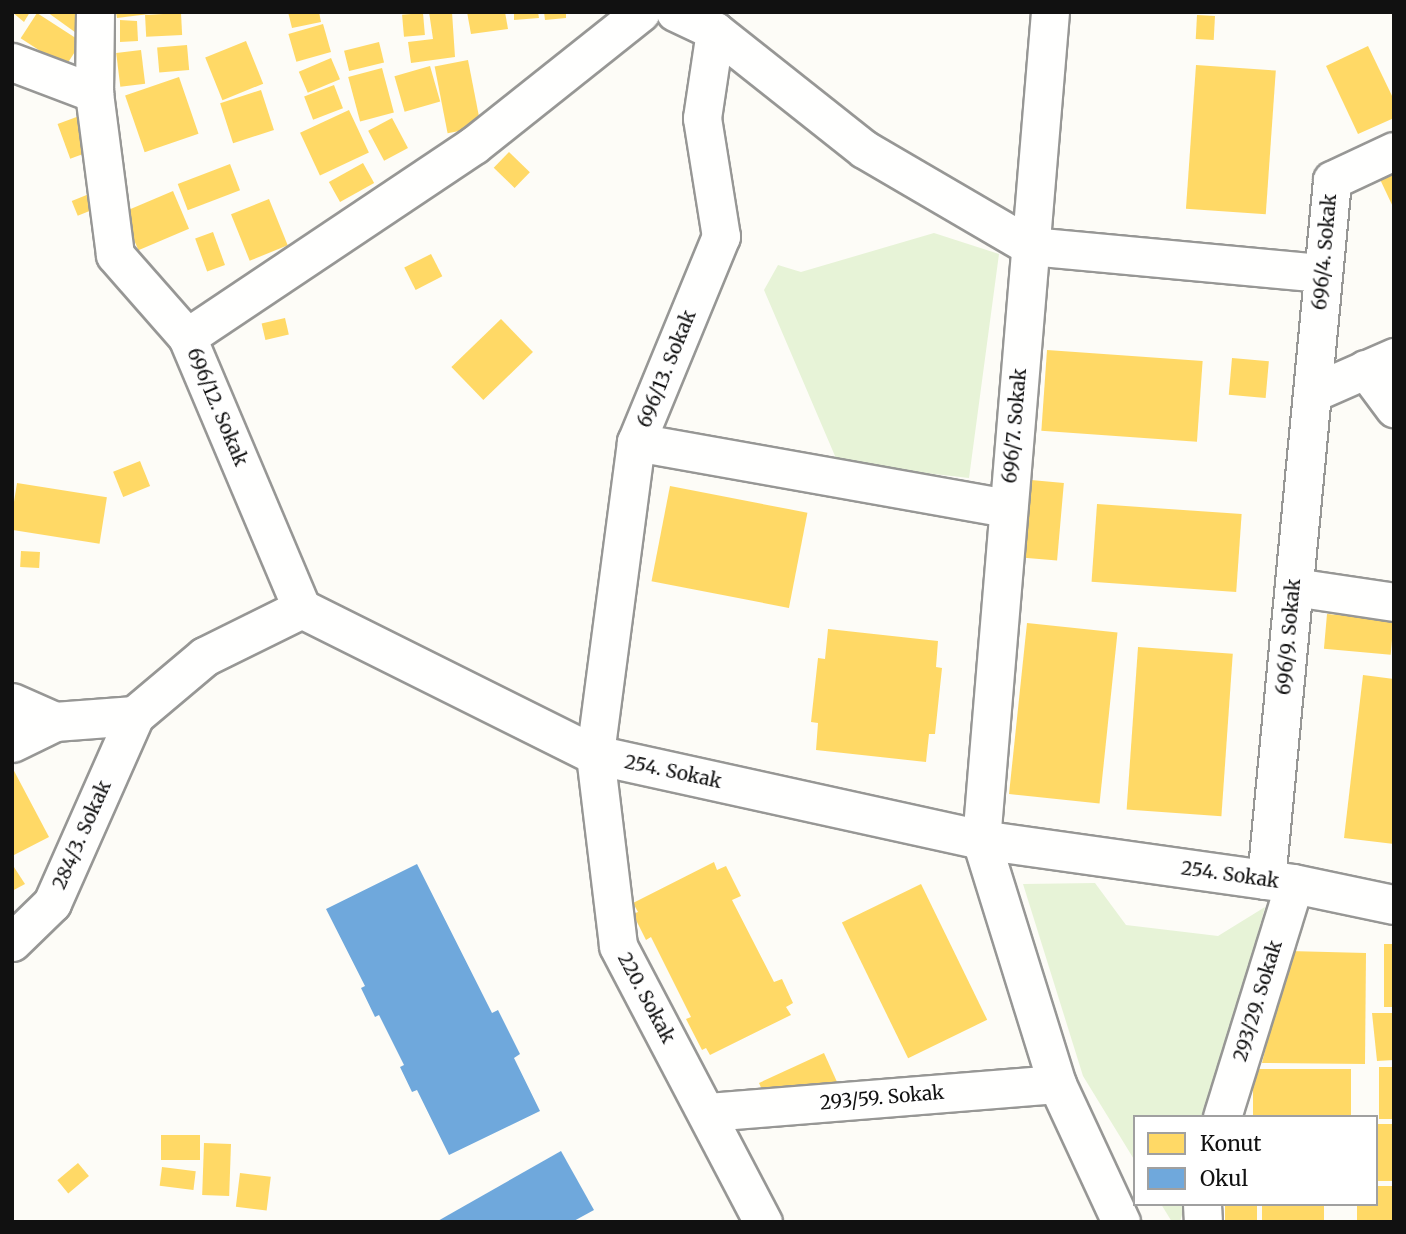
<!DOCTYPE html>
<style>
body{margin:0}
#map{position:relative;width:1406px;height:1234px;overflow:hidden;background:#fdfcf7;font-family:Merriweather,serif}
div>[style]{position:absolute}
.green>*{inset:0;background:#e7f3d7}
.homes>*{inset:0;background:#ffd966;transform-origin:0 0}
.schools>*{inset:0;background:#6fa8dc}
.roads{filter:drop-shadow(2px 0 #979795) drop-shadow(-2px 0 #979795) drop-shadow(0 2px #979795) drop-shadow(0 -2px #979795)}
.minor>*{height:37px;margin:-18.5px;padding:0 18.5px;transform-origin:18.5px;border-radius:18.5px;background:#fffffe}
.tertiary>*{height:38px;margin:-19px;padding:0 19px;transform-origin:19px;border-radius:19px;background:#fffffe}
span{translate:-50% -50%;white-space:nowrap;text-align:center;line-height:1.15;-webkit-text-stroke:7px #fff;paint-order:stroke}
.street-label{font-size:19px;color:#111}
.frame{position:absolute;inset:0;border:14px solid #111;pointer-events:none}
.legend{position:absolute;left:1133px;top:1115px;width:245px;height:91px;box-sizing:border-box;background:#fff;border:2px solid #a0a0a0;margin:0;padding:9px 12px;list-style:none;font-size:21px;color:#111}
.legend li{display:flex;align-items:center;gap:14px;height:35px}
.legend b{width:35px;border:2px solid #a0a0a0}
</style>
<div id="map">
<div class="green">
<i style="clip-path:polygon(934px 233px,999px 254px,969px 478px,838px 463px,764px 290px,778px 265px,801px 272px)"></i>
<i style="clip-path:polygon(1095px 883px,1126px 925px,1218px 936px,1265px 907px,1208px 1117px,1135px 1117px,1135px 1161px,1083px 1076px,1023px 884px)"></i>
<i style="clip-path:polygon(1161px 1204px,1185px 1204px,1180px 1222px,1172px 1222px)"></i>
</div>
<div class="homes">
<i style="clip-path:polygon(12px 12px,30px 12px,24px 22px)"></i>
<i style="clip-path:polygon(47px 12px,83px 12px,79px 35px)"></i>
<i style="clip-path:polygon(116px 12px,149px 12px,149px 14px,117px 18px)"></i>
<i style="clip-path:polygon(288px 12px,319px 12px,321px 22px,292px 28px)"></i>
<i style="clip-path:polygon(429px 12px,452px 12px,455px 57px,411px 63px,408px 42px,433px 39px)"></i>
<i style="clip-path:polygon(467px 12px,505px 12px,508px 29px,471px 34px)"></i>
<i style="clip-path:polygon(514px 12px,538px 12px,539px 18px,514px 20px)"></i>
<i style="clip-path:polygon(544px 12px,566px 12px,566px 18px,545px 20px)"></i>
<i style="left:37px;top:13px;width:53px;height:30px;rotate:33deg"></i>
<i style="left:181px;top:13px;width:22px;height:36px;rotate:87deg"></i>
<i style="left:423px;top:13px;width:22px;height:21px;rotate:85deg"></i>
<i style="left:1197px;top:15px;width:18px;height:24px;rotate:3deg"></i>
<i style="clip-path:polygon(120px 20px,137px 21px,138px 41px,120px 42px)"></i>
<i style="left:323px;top:24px;width:29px;height:36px;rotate:74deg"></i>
<i style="left:246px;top:41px;width:46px;height:44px;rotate:68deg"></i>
<i style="left:379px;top:42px;width:21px;height:36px;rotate:76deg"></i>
<i style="left:187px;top:45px;width:25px;height:30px;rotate:85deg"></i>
<i style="clip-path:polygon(1368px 46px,1394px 100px,1394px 118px,1358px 134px,1326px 66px)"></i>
<i style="left:141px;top:50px;width:34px;height:25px;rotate:83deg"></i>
<i style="left:331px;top:58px;width:23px;height:35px;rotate:67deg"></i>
<i style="left:468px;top:60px;width:68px;height:34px;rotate:79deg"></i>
<i style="left:1196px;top:65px;width:80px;height:144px;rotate:4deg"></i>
<i style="left:430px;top:66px;width:37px;height:37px;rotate:74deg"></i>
<i style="left:382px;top:68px;width:46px;height:35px;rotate:75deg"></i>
<i style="left:179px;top:77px;width:60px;height:57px;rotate:71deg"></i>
<i style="left:334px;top:85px;width:25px;height:32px;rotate:69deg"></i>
<i style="left:261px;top:90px;width:42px;height:43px;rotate:72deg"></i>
<i style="left:349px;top:110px;width:47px;height:54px;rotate:65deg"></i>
<i style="left:82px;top:115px;width:37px;height:26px;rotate:70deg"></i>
<i style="left:392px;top:118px;width:34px;height:27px;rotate:62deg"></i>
<i style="left:509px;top:152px;width:29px;height:22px;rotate:44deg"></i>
<i style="left:363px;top:163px;width:23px;height:39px;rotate:61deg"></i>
<i style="left:230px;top:164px;width:28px;height:56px;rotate:69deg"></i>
<i style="clip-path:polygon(1394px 165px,1394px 209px,1377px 173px)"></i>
<i style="left:173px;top:191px;width:41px;height:55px;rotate:67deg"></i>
<i style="left:94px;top:192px;width:16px;height:24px;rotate:68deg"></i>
<i style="left:269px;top:199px;width:50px;height:41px;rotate:68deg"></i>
<i style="left:213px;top:232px;width:35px;height:19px;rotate:70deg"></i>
<i style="left:431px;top:254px;width:25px;height:30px;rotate:63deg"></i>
<i style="left:285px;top:318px;width:17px;height:24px;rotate:77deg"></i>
<i style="left:501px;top:319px;width:46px;height:69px;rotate:46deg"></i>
<i style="left:1047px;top:350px;width:156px;height:81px;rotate:4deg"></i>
<i style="left:1232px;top:358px;width:37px;height:37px;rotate:5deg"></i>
<i style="left:140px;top:461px;width:27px;height:29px;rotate:68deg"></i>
<i style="left:1031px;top:480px;width:33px;height:78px;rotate:5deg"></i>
<i style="left:17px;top:483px;width:91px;height:47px;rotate:9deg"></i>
<i style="left:670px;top:486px;width:140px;height:97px;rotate:11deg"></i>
<i style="left:1097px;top:504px;width:145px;height:78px;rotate:4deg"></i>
<i style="left:21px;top:551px;width:19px;height:16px;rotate:3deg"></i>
<i style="left:1327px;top:614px;width:67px;height:35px;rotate:5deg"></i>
<i style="left:1027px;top:623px;width:91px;height:172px;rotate:6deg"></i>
<i style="clip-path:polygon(828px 629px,938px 641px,936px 667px,942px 668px,935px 734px,929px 734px,926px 762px,816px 750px,818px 723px,811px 722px,818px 658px,825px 659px)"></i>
<i style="left:1138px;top:647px;width:95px;height:163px;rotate:4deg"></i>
<i style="clip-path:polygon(1363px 675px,1394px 679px,1394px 844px,1344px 838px)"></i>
<i style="clip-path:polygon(12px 767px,49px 837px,14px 855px,12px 852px)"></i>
<i style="clip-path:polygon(714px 862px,717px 870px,726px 866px,741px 896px,732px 900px,774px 982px,782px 979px,793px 1003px,786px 1007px,791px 1015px,710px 1055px,706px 1048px,702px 1050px,686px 1019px,691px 1017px,651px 937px,646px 940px,633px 914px,638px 912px,633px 903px)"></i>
<i style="clip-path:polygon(12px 864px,25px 884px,12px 891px)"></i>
<i style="left:921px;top:884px;width:151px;height:88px;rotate:64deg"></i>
<i style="left:1384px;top:944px;width:10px;height:63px"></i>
<i style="clip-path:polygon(1289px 951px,1366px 953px,1365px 1064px,1262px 1063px)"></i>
<i style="clip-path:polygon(1372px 1013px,1394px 1013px,1394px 1060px,1377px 1061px)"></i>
<i style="clip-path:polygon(824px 1053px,842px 1093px,767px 1101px,759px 1083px)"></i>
<i style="left:1379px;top:1067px;width:15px;height:52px"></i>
<i style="left:1351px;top:1069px;width:48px;height:98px;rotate:90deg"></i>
<i style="left:1377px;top:1124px;width:17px;height:57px"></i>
<i style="left:161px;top:1135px;width:39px;height:25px"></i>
<i style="left:204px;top:1143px;width:27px;height:52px;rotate:2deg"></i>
<i style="left:78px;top:1163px;width:17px;height:27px;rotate:50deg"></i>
<i style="left:162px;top:1167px;width:34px;height:19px;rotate:7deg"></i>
<i style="left:240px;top:1173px;width:31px;height:34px;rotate:7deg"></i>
<i style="clip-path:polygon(1376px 1186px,1394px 1186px,1394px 1222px,1357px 1222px,1357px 1204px,1376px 1204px)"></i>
<i style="left:1225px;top:1204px;width:32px;height:18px"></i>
<i style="left:1262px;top:1204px;width:62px;height:18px"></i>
</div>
<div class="schools">
<i style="clip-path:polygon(417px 864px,492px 1013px,498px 1010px,520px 1054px,514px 1058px,540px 1111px,449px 1155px,417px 1090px,412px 1092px,400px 1067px,404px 1065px,379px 1015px,375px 1017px,361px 988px,365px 986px,326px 909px)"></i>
<i style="clip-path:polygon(561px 1151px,594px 1210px,572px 1222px,436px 1222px)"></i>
</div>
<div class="roads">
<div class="minor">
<i style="left:95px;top:12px;width:81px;rotate:90.7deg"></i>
<i style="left:94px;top:93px;width:163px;rotate:82.6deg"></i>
<i style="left:115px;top:255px;width:109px;rotate:48.7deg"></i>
<i style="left:187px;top:337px;width:295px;rotate:67.1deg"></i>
<i style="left:675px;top:12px;width:44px;rotate:25.4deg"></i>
<i style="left:715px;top:31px;width:88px;rotate:98.5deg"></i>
<i style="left:702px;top:118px;width:120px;rotate:80.9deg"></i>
<i style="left:721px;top:236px;width:223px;rotate:112.4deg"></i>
<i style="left:636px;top:442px;width:316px;rotate:97.5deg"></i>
<i style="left:595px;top:755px;width:192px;rotate:83.1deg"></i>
<i style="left:618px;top:946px;width:312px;rotate:62.3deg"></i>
<i style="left:1050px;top:12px;width:831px;rotate:94.76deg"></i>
<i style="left:981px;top:840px;width:256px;rotate:72.7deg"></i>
<i style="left:1057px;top:1084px;width:152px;rotate:65.1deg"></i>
<i style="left:715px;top:31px;width:190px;rotate:38.4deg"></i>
<i style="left:864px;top:149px;width:192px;rotate:30.3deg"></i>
<i style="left:1030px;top:246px;width:294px;rotate:5.3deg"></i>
<i style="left:12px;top:62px;width:88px;rotate:20.7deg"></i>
<i style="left:187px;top:337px;width:345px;rotate:-33.8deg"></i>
<i style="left:474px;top:145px;width:213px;rotate:-38.5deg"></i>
<i style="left:1365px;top:369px;width:49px;rotate:53.4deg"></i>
<i style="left:1312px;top:393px;width:90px;rotate:-23.7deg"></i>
<i style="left:636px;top:442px;width:378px;rotate:10.1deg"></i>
<i style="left:1294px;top:587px;width:101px;rotate:8.5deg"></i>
<i style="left:12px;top:743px;width:48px;rotate:-26deg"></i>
<i style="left:1266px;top:880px;width:703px;rotate:-84.61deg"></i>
<i style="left:1332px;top:180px;width:68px;rotate:-25.1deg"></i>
<i style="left:12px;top:942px;width:56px;rotate:-44.3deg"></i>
<i style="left:52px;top:903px;width:205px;rotate:-66.1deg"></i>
<i style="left:708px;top:1112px;width:350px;rotate:-4.6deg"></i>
<i style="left:1222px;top:1117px;width:244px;rotate:-72.8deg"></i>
<i style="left:1202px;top:1204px;width:18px;rotate:87deg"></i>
</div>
<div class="tertiary">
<i style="left:12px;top:703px;width:47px;rotate:23.8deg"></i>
<i style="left:55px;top:722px;width:80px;rotate:-4.3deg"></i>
<i style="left:135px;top:716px;width:92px;rotate:-40.1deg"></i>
<i style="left:205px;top:657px;width:108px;rotate:-26.3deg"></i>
<i style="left:302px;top:609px;width:327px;rotate:26.5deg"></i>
<i style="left:595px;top:755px;width:395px;rotate:12.4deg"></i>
<i style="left:981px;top:840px;width:316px;rotate:8deg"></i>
<i style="left:1294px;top:884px;width:102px;rotate:11.9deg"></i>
</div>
</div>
<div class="street-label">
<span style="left:1325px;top:252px;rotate:-85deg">696/4. Sokak</span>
<span style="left:667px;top:369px;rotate:-68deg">696/13. Sokak</span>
<span style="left:217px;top:407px;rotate:67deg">696/12. Sokak</span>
<span style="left:1015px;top:426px;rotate:-85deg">696/7. Sokak</span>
<span style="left:1289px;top:637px;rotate:-85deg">696/9. Sokak</span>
<span style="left:673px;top:772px;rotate:12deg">254. Sokak</span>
<span style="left:82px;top:835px;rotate:-66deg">284/3. Sokak</span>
<span style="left:1230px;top:875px;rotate:8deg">254. Sokak</span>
<span style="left:646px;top:998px;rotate:62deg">220. Sokak</span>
<span style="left:1258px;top:1001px;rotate:-73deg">293/29. Sokak</span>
<span style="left:882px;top:1098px;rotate:-5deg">293/59. Sokak</span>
</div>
<div class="frame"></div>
<ul class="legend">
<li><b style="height:19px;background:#ffd966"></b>Konut</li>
<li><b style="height:19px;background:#6fa8dc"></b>Okul</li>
</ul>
</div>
